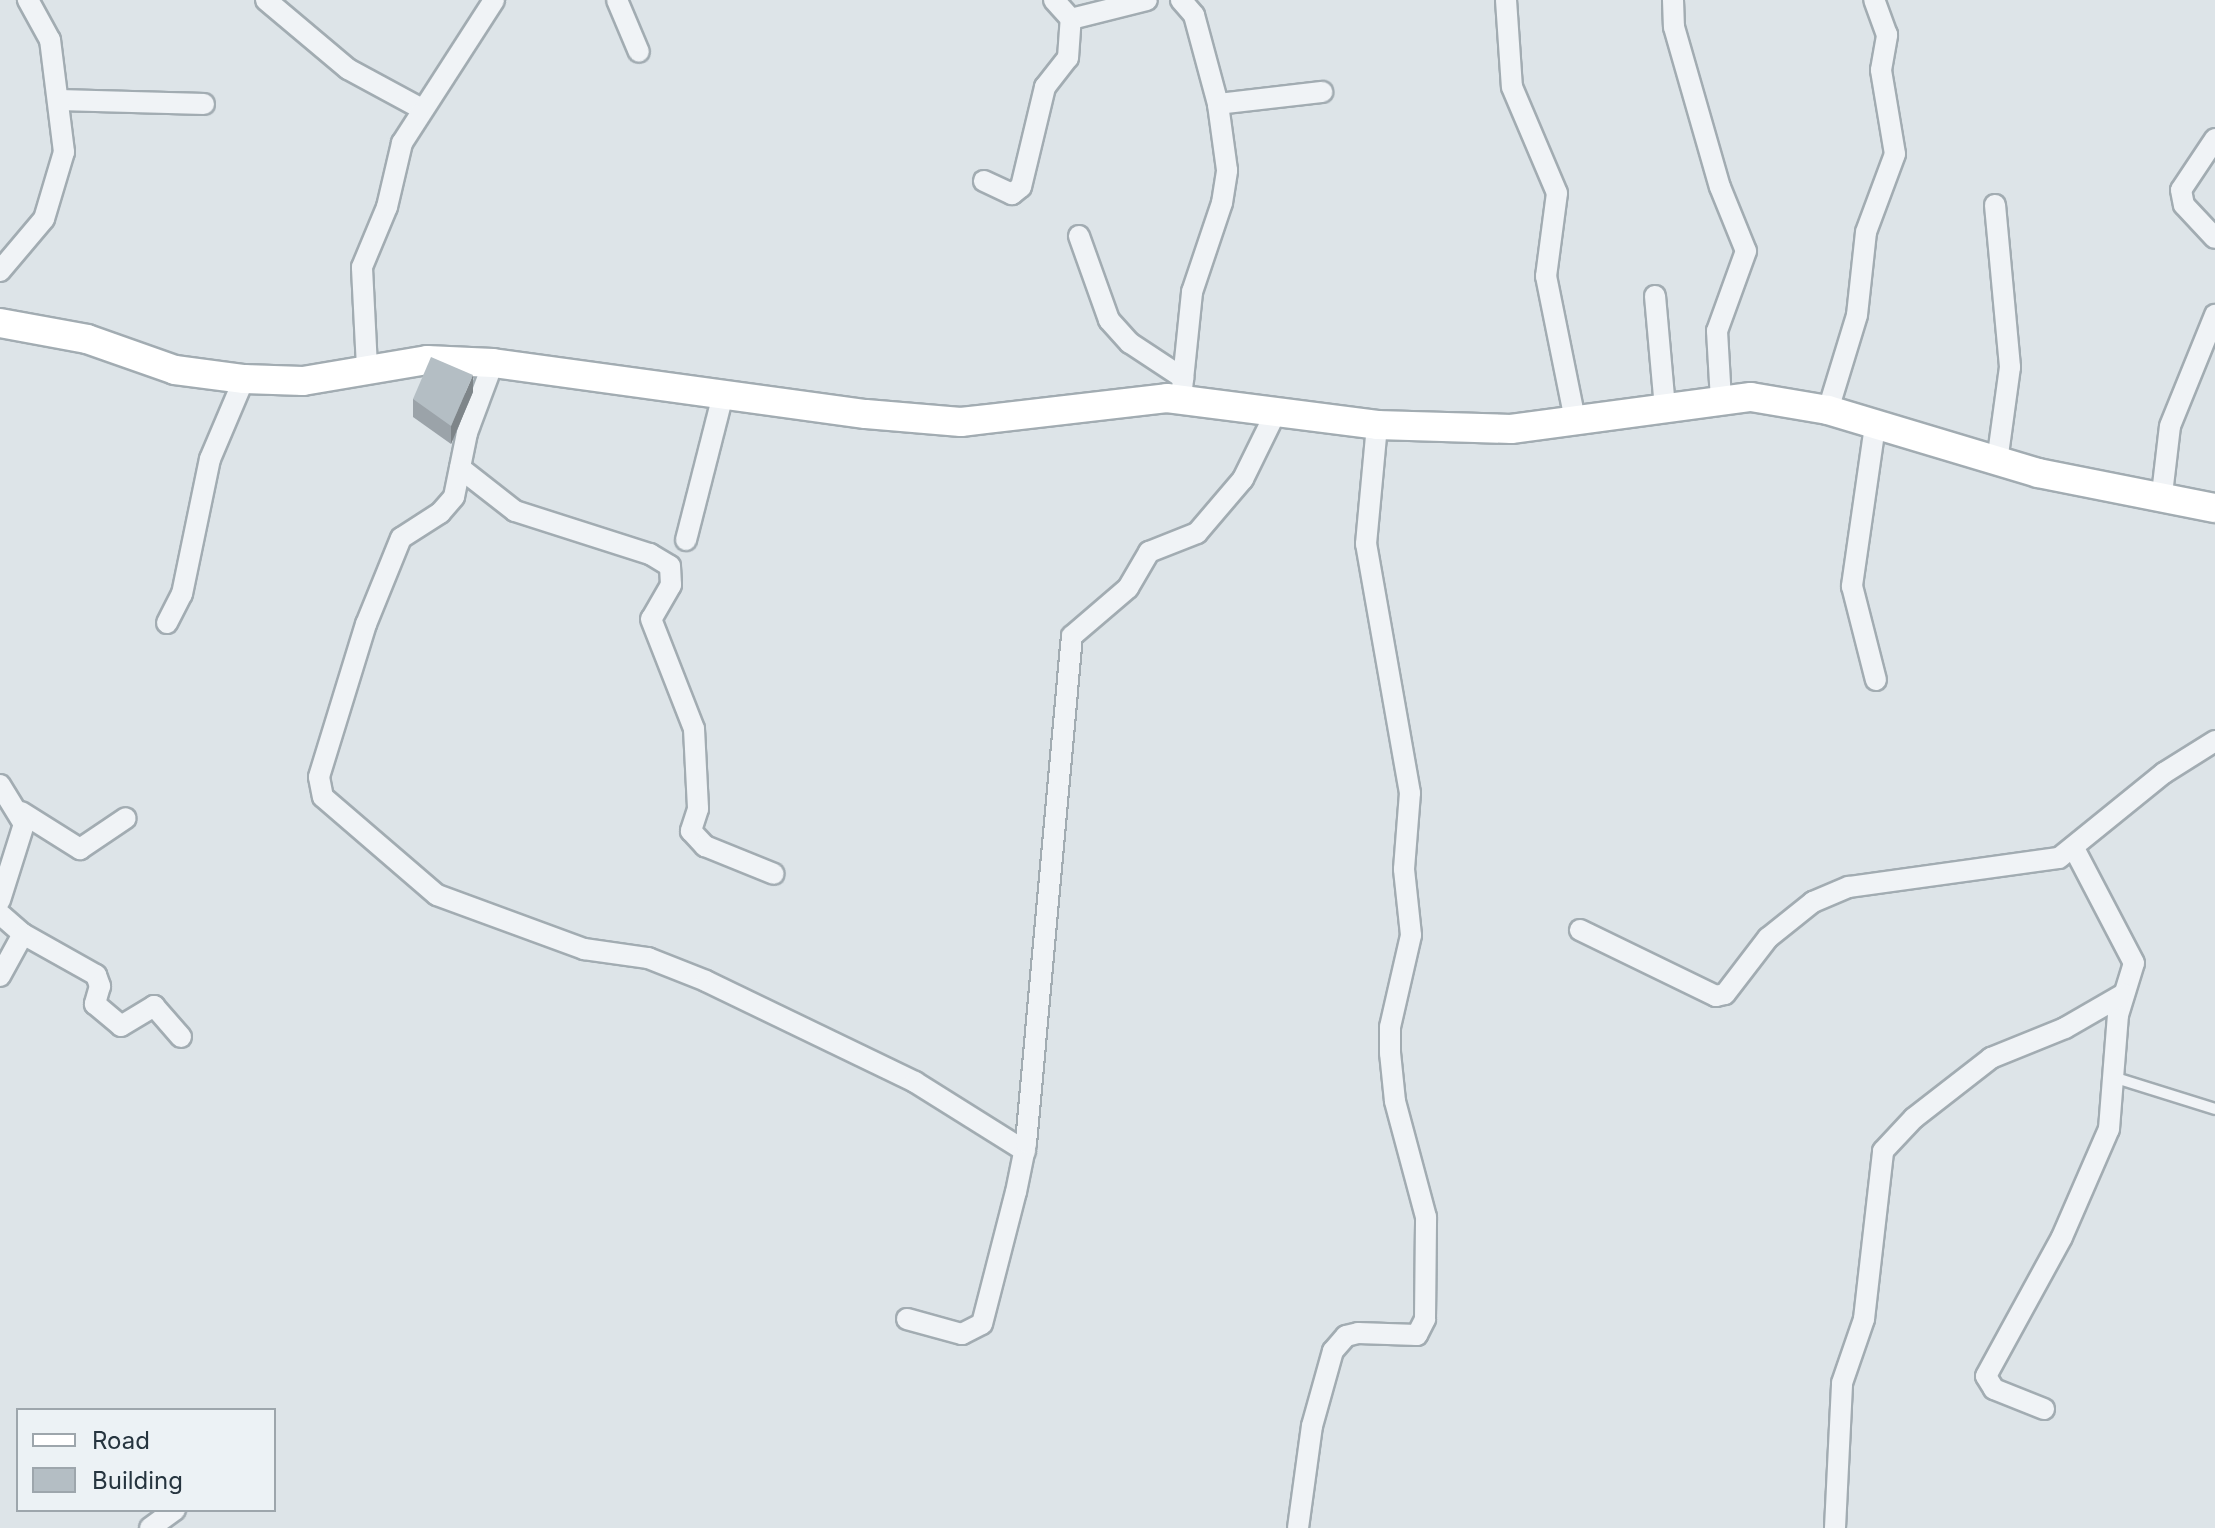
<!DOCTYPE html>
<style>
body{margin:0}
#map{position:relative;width:2215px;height:1528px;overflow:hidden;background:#dde4e8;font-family:Inter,sans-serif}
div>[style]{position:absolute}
.roads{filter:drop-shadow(2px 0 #a2acb2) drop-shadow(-2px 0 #a2acb2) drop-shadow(0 2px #a2acb2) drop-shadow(0 -2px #a2acb2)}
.lane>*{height:10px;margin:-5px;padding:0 5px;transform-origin:5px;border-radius:5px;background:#f0f3f6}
.street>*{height:20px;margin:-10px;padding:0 10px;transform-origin:10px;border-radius:10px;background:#f0f3f6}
.secondary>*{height:28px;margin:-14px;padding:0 14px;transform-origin:14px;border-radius:14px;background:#fff}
.wall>*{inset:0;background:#9ba3a9}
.shaded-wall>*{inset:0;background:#7e8589}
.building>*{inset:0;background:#b4bec4}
span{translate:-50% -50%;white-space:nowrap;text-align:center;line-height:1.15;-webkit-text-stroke:6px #ecf2f5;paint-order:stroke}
.legend{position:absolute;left:16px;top:1408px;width:260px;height:104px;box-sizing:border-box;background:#ecf2f5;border:2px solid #9da6ac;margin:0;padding:10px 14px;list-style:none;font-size:24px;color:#26353f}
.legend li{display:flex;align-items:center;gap:16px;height:40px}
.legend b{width:40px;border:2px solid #9da6ac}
</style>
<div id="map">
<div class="roads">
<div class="lane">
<i style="left:2116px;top:1078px;width:104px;rotate:17.4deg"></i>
</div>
<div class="street">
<i style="left:266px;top:0;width:107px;rotate:40.1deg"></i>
<i style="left:348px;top:69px;width:82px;rotate:28.4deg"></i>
<i style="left:617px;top:0;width:56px;rotate:67.1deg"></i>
<i style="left:1054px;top:0;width:25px;rotate:48deg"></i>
<i style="left:1071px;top:19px;width:78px;rotate:-14deg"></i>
<i style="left:1506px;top:0;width:87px;rotate:86.1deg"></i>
<i style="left:1512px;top:87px;width:115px;rotate:67deg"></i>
<i style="left:1557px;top:193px;width:84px;rotate:97.5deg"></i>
<i style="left:1546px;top:276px;width:147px;rotate:78.6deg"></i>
<i style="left:1673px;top:0;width:27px;rotate:88deg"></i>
<i style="left:1674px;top:27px;width:166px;rotate:74deg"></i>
<i style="left:1720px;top:187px;width:69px;rotate:67.9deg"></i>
<i style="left:1746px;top:251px;width:85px;rotate:109.9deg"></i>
<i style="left:1717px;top:331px;width:69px;rotate:86.7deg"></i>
<i style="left:60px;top:100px;width:144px;rotate:1.6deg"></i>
<i style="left:1218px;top:104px;width:105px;rotate:-6.6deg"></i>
<i style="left:2215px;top:139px;width:61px;rotate:123.7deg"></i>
<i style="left:2181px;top:190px;width:15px;rotate:79deg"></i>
<i style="left:2184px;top:205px;width:45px;rotate:46.8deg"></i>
<i style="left:984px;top:181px;width:31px;rotate:25deg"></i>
<i style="left:1012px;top:194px;width:11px;rotate:-38deg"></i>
<i style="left:1021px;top:187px;width:103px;rotate:-76.5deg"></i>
<i style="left:1045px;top:87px;width:37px;rotate:-52deg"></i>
<i style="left:1068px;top:58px;width:39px;rotate:-86deg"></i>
<i style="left:1995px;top:205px;width:163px;rotate:84.7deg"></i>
<i style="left:2010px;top:367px;width:96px;rotate:97.8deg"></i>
<i style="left:1079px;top:236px;width:89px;rotate:70.3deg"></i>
<i style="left:1109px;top:320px;width:31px;rotate:48deg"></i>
<i style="left:1130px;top:343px;width:64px;rotate:33.4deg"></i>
<i style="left:0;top:271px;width:68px;rotate:-49.8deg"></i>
<i style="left:44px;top:219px;width:70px;rotate:-73.4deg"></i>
<i style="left:64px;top:152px;width:113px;rotate:-97.1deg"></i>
<i style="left:50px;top:40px;width:46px;rotate:-118.8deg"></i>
<i style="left:1655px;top:296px;width:112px;rotate:84.9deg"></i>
<i style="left:493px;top:363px;width:75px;rotate:110.4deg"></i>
<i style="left:467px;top:433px;width:65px;rotate:101.5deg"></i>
<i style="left:454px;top:497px;width:21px;rotate:131deg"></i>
<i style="left:440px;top:513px;width:46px;rotate:147.3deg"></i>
<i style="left:401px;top:538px;width:93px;rotate:112.1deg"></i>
<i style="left:366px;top:624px;width:160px;rotate:107.1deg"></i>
<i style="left:319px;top:777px;width:20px;rotate:79deg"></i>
<i style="left:323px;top:797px;width:150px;rotate:40.7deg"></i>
<i style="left:437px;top:895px;width:157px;rotate:20.2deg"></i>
<i style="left:584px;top:949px;width:65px;rotate:8deg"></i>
<i style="left:648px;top:958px;width:62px;rotate:21.6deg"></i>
<i style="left:706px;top:981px;width:232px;rotate:25.8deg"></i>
<i style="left:915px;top:1082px;width:130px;rotate:32.1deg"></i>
<i style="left:367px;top:367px;width:100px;rotate:-92.9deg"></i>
<i style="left:362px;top:267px;width:65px;rotate:-67.4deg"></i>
<i style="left:387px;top:207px;width:66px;rotate:-76.8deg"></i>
<i style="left:402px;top:143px;width:170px;rotate:-57.2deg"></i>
<i style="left:1181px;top:399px;width:108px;rotate:-84.1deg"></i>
<i style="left:1192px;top:292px;width:94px;rotate:-71.4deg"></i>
<i style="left:1222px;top:203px;width:33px;rotate:-81deg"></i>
<i style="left:1227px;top:170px;width:67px;rotate:-97.8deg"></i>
<i style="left:1218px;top:104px;width:92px;rotate:-105.1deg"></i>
<i style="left:1194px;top:15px;width:20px;rotate:-131deg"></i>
<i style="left:1828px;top:410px;width:99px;rotate:-73deg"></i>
<i style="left:1857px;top:315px;width:83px;rotate:-83.8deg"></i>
<i style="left:1866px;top:232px;width:83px;rotate:-69.6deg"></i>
<i style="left:1895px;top:154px;width:85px;rotate:-99.5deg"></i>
<i style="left:1881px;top:70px;width:36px;rotate:-80deg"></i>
<i style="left:1887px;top:35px;width:37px;rotate:-110deg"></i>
<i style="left:1875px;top:426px;width:162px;rotate:98.2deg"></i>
<i style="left:1852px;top:586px;width:97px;rotate:75.7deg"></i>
<i style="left:460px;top:468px;width:70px;rotate:38deg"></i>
<i style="left:515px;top:511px;width:142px;rotate:17.7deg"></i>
<i style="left:650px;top:554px;width:23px;rotate:31deg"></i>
<i style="left:670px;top:566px;width:19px;rotate:87deg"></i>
<i style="left:671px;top:585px;width:39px;rotate:120deg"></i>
<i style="left:651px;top:619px;width:118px;rotate:68.6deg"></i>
<i style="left:694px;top:729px;width:80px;rotate:87.1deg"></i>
<i style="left:698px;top:809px;width:23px;rotate:108deg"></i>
<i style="left:691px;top:831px;width:21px;rotate:47deg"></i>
<i style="left:705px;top:846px;width:74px;rotate:22.1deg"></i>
<i style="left:2162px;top:494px;width:68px;rotate:-83.3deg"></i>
<i style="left:2170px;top:426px;width:120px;rotate:-67.9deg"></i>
<i style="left:686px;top:540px;width:150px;rotate:-75.7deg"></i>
<i style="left:167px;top:623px;width:33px;rotate:-63deg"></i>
<i style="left:182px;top:594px;width:138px;rotate:-78.3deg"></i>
<i style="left:210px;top:459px;width:87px;rotate:-67deg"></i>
<i style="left:0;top:785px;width:46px;rotate:58.4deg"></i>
<i style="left:24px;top:824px;width:80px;rotate:107.5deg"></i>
<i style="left:21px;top:812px;width:70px;rotate:32.1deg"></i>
<i style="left:80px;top:849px;width:55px;rotate:-34deg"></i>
<i style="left:0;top:914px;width:30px;rotate:41deg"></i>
<i style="left:23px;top:934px;width:84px;rotate:29.3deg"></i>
<i style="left:96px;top:975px;width:12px;rotate:70deg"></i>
<i style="left:100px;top:986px;width:19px;rotate:106deg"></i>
<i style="left:95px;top:1004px;width:34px;rotate:40deg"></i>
<i style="left:121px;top:1026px;width:39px;rotate:-31deg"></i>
<i style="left:154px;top:1006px;width:41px;rotate:48.9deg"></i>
<i style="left:1580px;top:930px;width:151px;rotate:25.9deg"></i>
<i style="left:1716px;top:996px;width:9px;rotate:-13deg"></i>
<i style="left:1725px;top:994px;width:71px;rotate:-52.5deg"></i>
<i style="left:1768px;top:938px;width:58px;rotate:-38.7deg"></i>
<i style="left:1813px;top:902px;width:39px;rotate:-23deg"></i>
<i style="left:1849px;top:887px;width:212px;rotate:-7.9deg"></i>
<i style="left:2059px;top:858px;width:135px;rotate:-39deg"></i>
<i style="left:2164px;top:773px;width:60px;rotate:-32.1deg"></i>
<i style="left:0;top:976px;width:48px;rotate:-61.3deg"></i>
<i style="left:907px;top:1319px;width:57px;rotate:15.3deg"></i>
<i style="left:962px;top:1334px;width:22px;rotate:-27deg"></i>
<i style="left:982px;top:1324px;width:136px;rotate:-75.6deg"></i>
<i style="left:1016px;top:1192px;width:50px;rotate:-78.5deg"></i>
<i style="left:1026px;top:1143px;width:509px;rotate:-84.82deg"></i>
<i style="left:1072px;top:636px;width:74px;rotate:-40.6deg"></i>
<i style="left:1128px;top:588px;width:42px;rotate:-59.7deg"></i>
<i style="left:1149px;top:552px;width:52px;rotate:-21.6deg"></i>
<i style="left:1197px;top:533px;width:71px;rotate:-49.6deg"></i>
<i style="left:1243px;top:479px;width:72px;rotate:-63.8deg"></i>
<i style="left:2044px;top:1409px;width:54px;rotate:-158.2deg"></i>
<i style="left:1994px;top:1389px;width:15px;rotate:-122deg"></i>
<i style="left:1986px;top:1376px;width:158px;rotate:-61.3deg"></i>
<i style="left:2062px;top:1237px;width:118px;rotate:-66.5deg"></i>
<i style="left:2109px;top:1129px;width:114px;rotate:-85.5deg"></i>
<i style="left:2118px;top:1015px;width:54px;rotate:-72.9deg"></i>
<i style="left:2134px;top:963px;width:130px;rotate:-117.6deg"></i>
<i style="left:150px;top:1528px;width:31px;rotate:-36deg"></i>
<i style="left:1298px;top:1528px;width:103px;rotate:-82.2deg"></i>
<i style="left:1312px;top:1426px;width:78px;rotate:-74.4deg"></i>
<i style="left:1333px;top:1351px;width:20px;rotate:-49deg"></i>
<i style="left:1346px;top:1336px;width:12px;rotate:-14deg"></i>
<i style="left:1358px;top:1333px;width:59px;rotate:1.9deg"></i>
<i style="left:1417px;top:1335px;width:18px;rotate:-63deg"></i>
<i style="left:1425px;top:1319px;width:102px;rotate:-89.4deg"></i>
<i style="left:1426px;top:1217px;width:120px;rotate:-105deg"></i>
<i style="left:1395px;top:1101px;width:48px;rotate:-95.9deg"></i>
<i style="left:1390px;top:1053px;width:26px;rotate:-90deg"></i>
<i style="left:1390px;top:1027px;width:94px;rotate:-77.1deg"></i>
<i style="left:1411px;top:935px;width:66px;rotate:-96.1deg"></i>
<i style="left:1404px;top:869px;width:76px;rotate:-85.5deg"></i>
<i style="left:1410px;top:793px;width:253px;rotate:-100deg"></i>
<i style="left:1366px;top:544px;width:120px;rotate:-84.7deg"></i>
<i style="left:1835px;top:1528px;width:145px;rotate:-87.2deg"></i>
<i style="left:1842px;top:1383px;width:68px;rotate:-71deg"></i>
<i style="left:1864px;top:1319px;width:169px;rotate:-83.5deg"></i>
<i style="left:1883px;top:1151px;width:45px;rotate:-46.8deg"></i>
<i style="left:1914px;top:1118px;width:98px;rotate:-37.9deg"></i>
<i style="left:1991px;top:1058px;width:80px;rotate:-22.1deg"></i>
<i style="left:2065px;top:1028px;width:68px;rotate:-30deg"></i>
</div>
<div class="secondary">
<i style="left:0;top:323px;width:88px;rotate:10.4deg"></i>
<i style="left:87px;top:339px;width:93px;rotate:19.4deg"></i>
<i style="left:175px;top:370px;width:70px;rotate:7.4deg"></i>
<i style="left:244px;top:379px;width:59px;rotate:1.9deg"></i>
<i style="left:303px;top:381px;width:126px;rotate:-9.6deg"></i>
<i style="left:427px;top:360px;width:66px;rotate:2.6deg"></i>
<i style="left:493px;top:363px;width:376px;rotate:7.8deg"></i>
<i style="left:866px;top:414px;width:95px;rotate:4.8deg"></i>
<i style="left:961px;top:422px;width:207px;rotate:-6.6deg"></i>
<i style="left:1167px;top:398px;width:212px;rotate:7.3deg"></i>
<i style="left:1377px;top:425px;width:134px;rotate:1.7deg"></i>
<i style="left:1511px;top:429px;width:242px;rotate:-7.6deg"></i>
<i style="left:1751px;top:397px;width:78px;rotate:9.6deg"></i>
<i style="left:1828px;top:410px;width:219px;rotate:16.7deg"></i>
<i style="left:2038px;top:473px;width:180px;rotate:11.2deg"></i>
</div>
</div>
<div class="wall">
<i style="clip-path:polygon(473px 392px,451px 444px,413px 417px,413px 399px)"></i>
</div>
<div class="shaded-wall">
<i style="clip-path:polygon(473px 375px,473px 392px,451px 444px,451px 426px)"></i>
</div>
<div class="building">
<i style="clip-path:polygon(431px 357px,473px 375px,451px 426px,413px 399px)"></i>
</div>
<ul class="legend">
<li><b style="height:10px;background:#fff"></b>Road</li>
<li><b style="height:22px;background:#b4bec4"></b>Building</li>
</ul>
</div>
